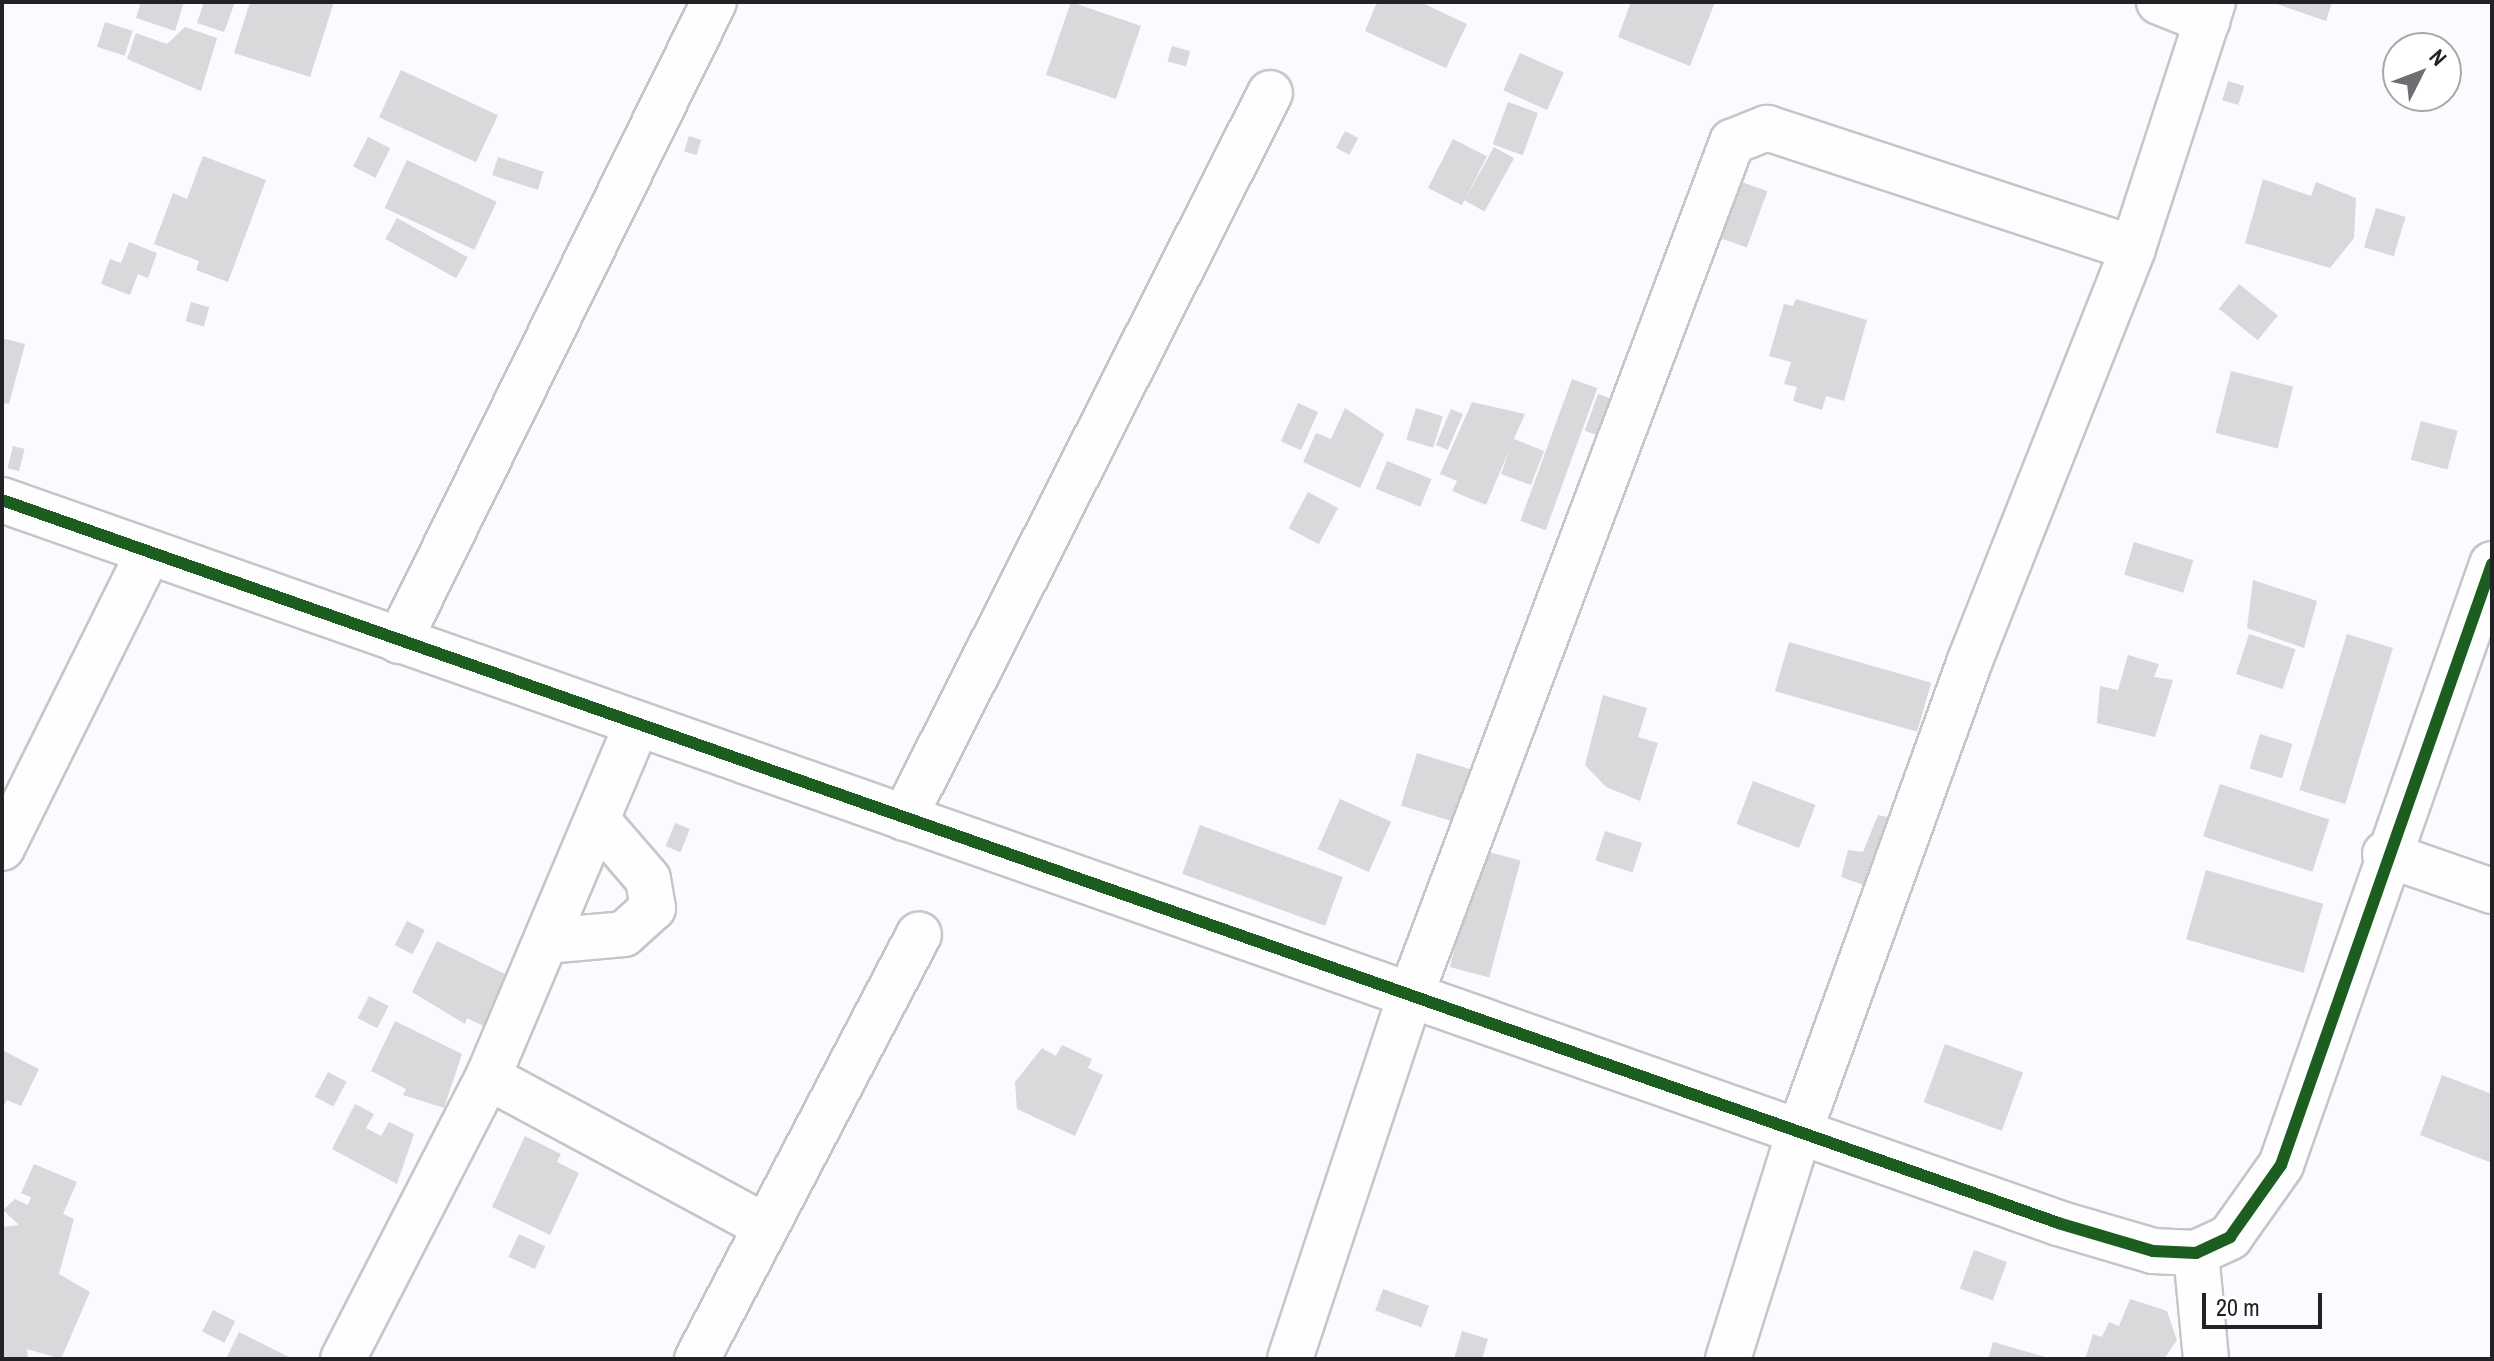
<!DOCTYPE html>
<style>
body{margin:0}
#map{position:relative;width:2494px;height:1361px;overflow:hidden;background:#f9fbfe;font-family:"Archivo Narrow",sans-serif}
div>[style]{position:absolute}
.building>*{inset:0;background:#dad8da;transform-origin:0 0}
.roads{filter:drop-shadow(2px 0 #c5c6c9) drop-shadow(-2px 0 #c5c6c9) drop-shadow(0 2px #c5c6c9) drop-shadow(0 -2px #c5c6c9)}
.minor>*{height:44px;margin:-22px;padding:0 22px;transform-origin:22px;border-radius:22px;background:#fefeff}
.cycleway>*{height:12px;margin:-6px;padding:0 6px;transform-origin:6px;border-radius:6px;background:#1b5e20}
span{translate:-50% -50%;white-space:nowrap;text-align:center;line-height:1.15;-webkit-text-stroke:8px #fff;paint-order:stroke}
.frame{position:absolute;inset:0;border:4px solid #212225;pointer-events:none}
.north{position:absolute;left:2382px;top:32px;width:80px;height:80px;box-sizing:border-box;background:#fff;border:2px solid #a6a7a8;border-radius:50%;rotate:48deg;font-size:22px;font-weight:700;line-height:32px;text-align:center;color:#212225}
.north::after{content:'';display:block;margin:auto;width:28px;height:36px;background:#6d6e71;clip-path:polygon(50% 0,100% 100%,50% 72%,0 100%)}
.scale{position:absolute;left:2202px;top:1293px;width:120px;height:36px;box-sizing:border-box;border:4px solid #212225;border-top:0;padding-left:10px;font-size:24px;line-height:28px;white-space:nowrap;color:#212225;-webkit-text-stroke:6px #fff;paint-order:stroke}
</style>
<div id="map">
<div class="building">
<i style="clip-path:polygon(141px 2px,184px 2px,175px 31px,136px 18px)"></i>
<i style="clip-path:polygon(204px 2px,235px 2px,224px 32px,197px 23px)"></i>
<i style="clip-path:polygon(250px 2px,334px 2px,310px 77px,234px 53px)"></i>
<i style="left:1071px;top:2px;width:74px;height:77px;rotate:19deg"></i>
<i style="clip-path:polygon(1377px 2px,1420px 2px,1467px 24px,1446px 68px,1365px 31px)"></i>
<i style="clip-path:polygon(1631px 2px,1715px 2px,1690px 66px,1618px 37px)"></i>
<i style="clip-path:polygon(2271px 2px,2332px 2px,2326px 21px)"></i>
<i style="left:105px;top:22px;width:29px;height:26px;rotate:18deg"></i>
<i style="clip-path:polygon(185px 27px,217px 38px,201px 91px,127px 59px,136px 33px,167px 44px)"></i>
<i style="left:1172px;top:46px;width:19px;height:16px;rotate:16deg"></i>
<i style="left:1520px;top:53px;width:48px;height:41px;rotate:24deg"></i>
<i style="left:401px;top:70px;width:107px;height:52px;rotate:25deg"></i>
<i style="left:2228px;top:81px;width:17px;height:20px;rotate:17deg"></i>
<i style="left:1508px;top:102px;width:32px;height:45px;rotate:20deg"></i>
<i style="left:1345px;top:131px;width:15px;height:19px;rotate:28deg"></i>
<i style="left:689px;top:136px;width:13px;height:16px;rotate:18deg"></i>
<i style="left:368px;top:137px;width:25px;height:33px;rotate:27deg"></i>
<i style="left:1453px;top:139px;width:38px;height:55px;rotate:27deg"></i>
<i style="left:1494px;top:147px;width:23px;height:61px;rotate:29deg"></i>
<i style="clip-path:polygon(203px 156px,266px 180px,228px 282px,196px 270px,199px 261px,154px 244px,173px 193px,187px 199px)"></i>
<i style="left:498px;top:157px;width:48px;height:19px;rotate:18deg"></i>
<i style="left:407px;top:160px;width:99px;height:53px;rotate:25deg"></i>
<i style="clip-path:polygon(2263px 179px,2311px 196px,2316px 182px,2356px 198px,2354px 238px,2330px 268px,2245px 243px)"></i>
<i style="left:1742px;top:182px;width:27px;height:60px;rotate:20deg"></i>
<i style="left:2376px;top:208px;width:31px;height:41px;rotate:17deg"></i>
<i style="left:397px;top:218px;width:81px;height:24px;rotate:29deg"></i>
<i style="clip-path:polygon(129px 242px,157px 253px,148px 278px,138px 274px,130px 295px,101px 284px,110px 259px,121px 263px)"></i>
<i style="left:2239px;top:284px;width:50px;height:32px;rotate:39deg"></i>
<i style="clip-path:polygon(1796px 299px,1867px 320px,1844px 401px,1826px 396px,1822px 410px,1793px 401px,1797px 387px,1784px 384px,1791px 362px,1769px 356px,1784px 304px,1793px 306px)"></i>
<i style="left:191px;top:302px;width:19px;height:20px;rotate:16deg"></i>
<i style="clip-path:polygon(2px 338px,25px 344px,9px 404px,2px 403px)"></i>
<i style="left:2231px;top:371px;width:64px;height:64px;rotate:14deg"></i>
<i style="left:1572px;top:379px;width:27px;height:151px;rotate:20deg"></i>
<i style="left:1598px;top:394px;width:27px;height:39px;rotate:20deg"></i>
<i style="clip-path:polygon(1472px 402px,1525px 414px,1514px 439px,1544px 451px,1531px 485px,1501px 474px,1510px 448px,1486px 505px,1452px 491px,1457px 481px,1440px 474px)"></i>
<i style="left:1298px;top:403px;width:22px;height:42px;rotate:24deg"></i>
<i style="clip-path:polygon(1345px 408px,1384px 434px,1360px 488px,1303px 462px,1316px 433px,1331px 439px)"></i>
<i style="left:1416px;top:408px;width:28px;height:33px;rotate:17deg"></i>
<i style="left:1451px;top:409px;width:13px;height:39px;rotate:23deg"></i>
<i style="left:2421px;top:421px;width:38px;height:40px;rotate:15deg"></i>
<i style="left:13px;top:446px;width:12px;height:23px;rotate:14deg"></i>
<i style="left:1387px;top:461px;width:48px;height:30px;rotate:22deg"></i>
<i style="left:1308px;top:492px;width:34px;height:41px;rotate:28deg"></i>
<i style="left:2134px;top:542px;width:62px;height:34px;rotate:17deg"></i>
<i style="clip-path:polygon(2253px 580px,2317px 601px,2304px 648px,2247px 628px)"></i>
<i style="left:2249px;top:634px;width:49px;height:42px;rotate:18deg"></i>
<i style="left:2347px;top:634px;width:48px;height:163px;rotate:17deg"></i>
<i style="left:1789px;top:642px;width:148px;height:51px;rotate:16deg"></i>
<i style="clip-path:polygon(2128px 655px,2159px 664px,2154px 677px,2173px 680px,2155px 737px,2097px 723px,2100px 686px,2118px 690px)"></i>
<i style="clip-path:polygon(1603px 695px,1647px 708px,1638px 737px,1658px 743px,1640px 801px,1606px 787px,1585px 765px)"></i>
<i style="left:2260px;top:734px;width:34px;height:36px;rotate:17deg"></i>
<i style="left:1417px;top:753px;width:67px;height:55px;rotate:17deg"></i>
<i style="left:1753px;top:781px;width:67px;height:46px;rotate:21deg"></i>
<i style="left:2220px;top:784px;width:115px;height:55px;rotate:18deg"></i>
<i style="left:1340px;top:799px;width:56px;height:55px;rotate:24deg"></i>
<i style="clip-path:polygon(1878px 815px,1908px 822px,1883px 892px,1841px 877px,1848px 850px,1863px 852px)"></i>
<i style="left:675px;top:823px;width:16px;height:25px;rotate:22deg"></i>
<i style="left:1200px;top:825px;width:152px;height:52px;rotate:20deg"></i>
<i style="left:1605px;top:831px;width:39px;height:31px;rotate:18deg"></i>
<i style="left:1481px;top:850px;width:41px;height:121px;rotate:15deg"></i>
<i style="left:2206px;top:870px;width:122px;height:72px;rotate:16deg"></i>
<i style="left:407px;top:921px;width:20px;height:27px;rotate:27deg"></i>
<i style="clip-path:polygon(437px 941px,505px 974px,487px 1028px,467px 1018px,465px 1024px,412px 992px)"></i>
<i style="left:369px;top:996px;width:22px;height:25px;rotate:27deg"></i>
<i style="clip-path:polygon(395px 1021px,462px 1054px,444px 1108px,403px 1095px,406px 1089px,371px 1071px)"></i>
<i style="left:1945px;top:1044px;width:83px;height:62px;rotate:20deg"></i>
<i style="clip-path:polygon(1062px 1045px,1092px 1059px,1088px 1068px,1103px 1075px,1075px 1136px,1017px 1109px,1015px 1082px,1042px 1048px,1056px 1056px)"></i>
<i style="clip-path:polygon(2px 1050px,39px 1069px,21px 1106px,7px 1100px,2px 1109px)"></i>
<i style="left:328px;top:1072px;width:21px;height:28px;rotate:28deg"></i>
<i style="clip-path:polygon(2442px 1075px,2492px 1094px,2492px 1163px,2420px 1135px)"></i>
<i style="clip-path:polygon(355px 1104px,374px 1114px,366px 1128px,381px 1136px,389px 1122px,414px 1134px,397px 1184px,332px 1149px)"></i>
<i style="clip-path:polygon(525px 1136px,561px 1154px,557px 1162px,579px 1173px,550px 1235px,492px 1207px)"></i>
<i style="clip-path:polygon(34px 1164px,77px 1182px,63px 1214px,74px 1219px,59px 1274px,90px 1292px,61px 1359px,27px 1349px,28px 1359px,2px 1359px,2px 1227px,19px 1225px,3px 1210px,15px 1199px,28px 1205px,31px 1197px,21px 1193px)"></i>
<i style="left:519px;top:1234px;width:29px;height:25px;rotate:25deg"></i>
<i style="left:1974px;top:1250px;width:35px;height:41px;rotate:20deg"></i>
<i style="left:1383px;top:1289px;width:49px;height:23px;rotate:20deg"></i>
<i style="clip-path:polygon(2130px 1299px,2167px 1311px,2177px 1340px,2164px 1359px,2085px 1359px,2093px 1334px,2102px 1337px,2109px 1322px,2119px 1326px)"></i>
<i style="left:213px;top:1310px;width:25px;height:24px;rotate:27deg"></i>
<i style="clip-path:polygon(1462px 1331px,1488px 1339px,1482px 1359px,1454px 1359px)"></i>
<i style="clip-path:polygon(239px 1332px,293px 1359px,226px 1359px)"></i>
<i style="clip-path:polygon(1993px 1342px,2049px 1358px,2049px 1359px,1988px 1359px)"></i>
</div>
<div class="roads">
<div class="minor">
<i style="left:2159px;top:2px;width:52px;rotate:21.6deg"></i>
<i style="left:2px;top:500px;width:2179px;rotate:19.37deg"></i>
<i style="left:2058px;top:1223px;width:99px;rotate:16.4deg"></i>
<i style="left:2153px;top:1251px;width:43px;rotate:2.7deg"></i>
<i style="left:2196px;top:1253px;width:38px;rotate:-25deg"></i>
<i style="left:2230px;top:1237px;width:88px;rotate:-54.7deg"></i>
<i style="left:2281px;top:1165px;width:637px;rotate:-70.65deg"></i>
<i style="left:399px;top:641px;width:712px;rotate:-63.76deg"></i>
<i style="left:904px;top:818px;width:812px;rotate:-63.21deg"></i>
<i style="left:2px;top:848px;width:330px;rotate:-63.6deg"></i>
<i style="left:2385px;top:854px;width:113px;rotate:19.1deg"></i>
<i style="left:546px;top:941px;width:78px;rotate:-5.1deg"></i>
<i style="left:624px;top:934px;width:39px;rotate:-42deg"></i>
<i style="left:653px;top:908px;width:29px;rotate:-100deg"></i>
<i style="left:648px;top:879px;width:78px;rotate:-130.8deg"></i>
<i style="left:488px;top:1077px;width:316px;rotate:28.3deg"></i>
<i style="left:2196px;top:1253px;width:106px;rotate:84.6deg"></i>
<i style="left:343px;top:1359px;width:317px;rotate:-62.8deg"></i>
<i style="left:488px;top:1077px;width:383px;rotate:-67.1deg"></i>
<i style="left:697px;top:1359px;width:479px;rotate:-62.4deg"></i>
<i style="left:1290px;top:1359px;width:381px;rotate:-71.7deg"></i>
<i style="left:1410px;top:997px;width:914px;rotate:-69.36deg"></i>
<i style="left:1732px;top:142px;width:38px;rotate:-22deg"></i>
<i style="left:1767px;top:128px;width:385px;rotate:18.2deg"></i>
<i style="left:1728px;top:1359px;width:237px;rotate:-72.6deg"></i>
<i style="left:1799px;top:1133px;width:500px;rotate:-70.1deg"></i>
<i style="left:1969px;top:663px;width:446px;rotate:-68.4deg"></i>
<i style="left:2133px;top:248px;width:259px;rotate:-72deg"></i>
</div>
</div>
<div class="cycleway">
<i style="left:2px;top:500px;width:2179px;rotate:19.37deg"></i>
<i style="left:2058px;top:1223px;width:99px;rotate:16.4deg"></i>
<i style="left:2153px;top:1251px;width:43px;rotate:2.7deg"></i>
<i style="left:2196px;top:1253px;width:38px;rotate:-25deg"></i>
<i style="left:2230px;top:1237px;width:88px;rotate:-54.7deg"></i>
<i style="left:2281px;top:1165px;width:637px;rotate:-70.65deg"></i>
</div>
<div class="frame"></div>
<div class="north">N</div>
<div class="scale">20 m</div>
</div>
